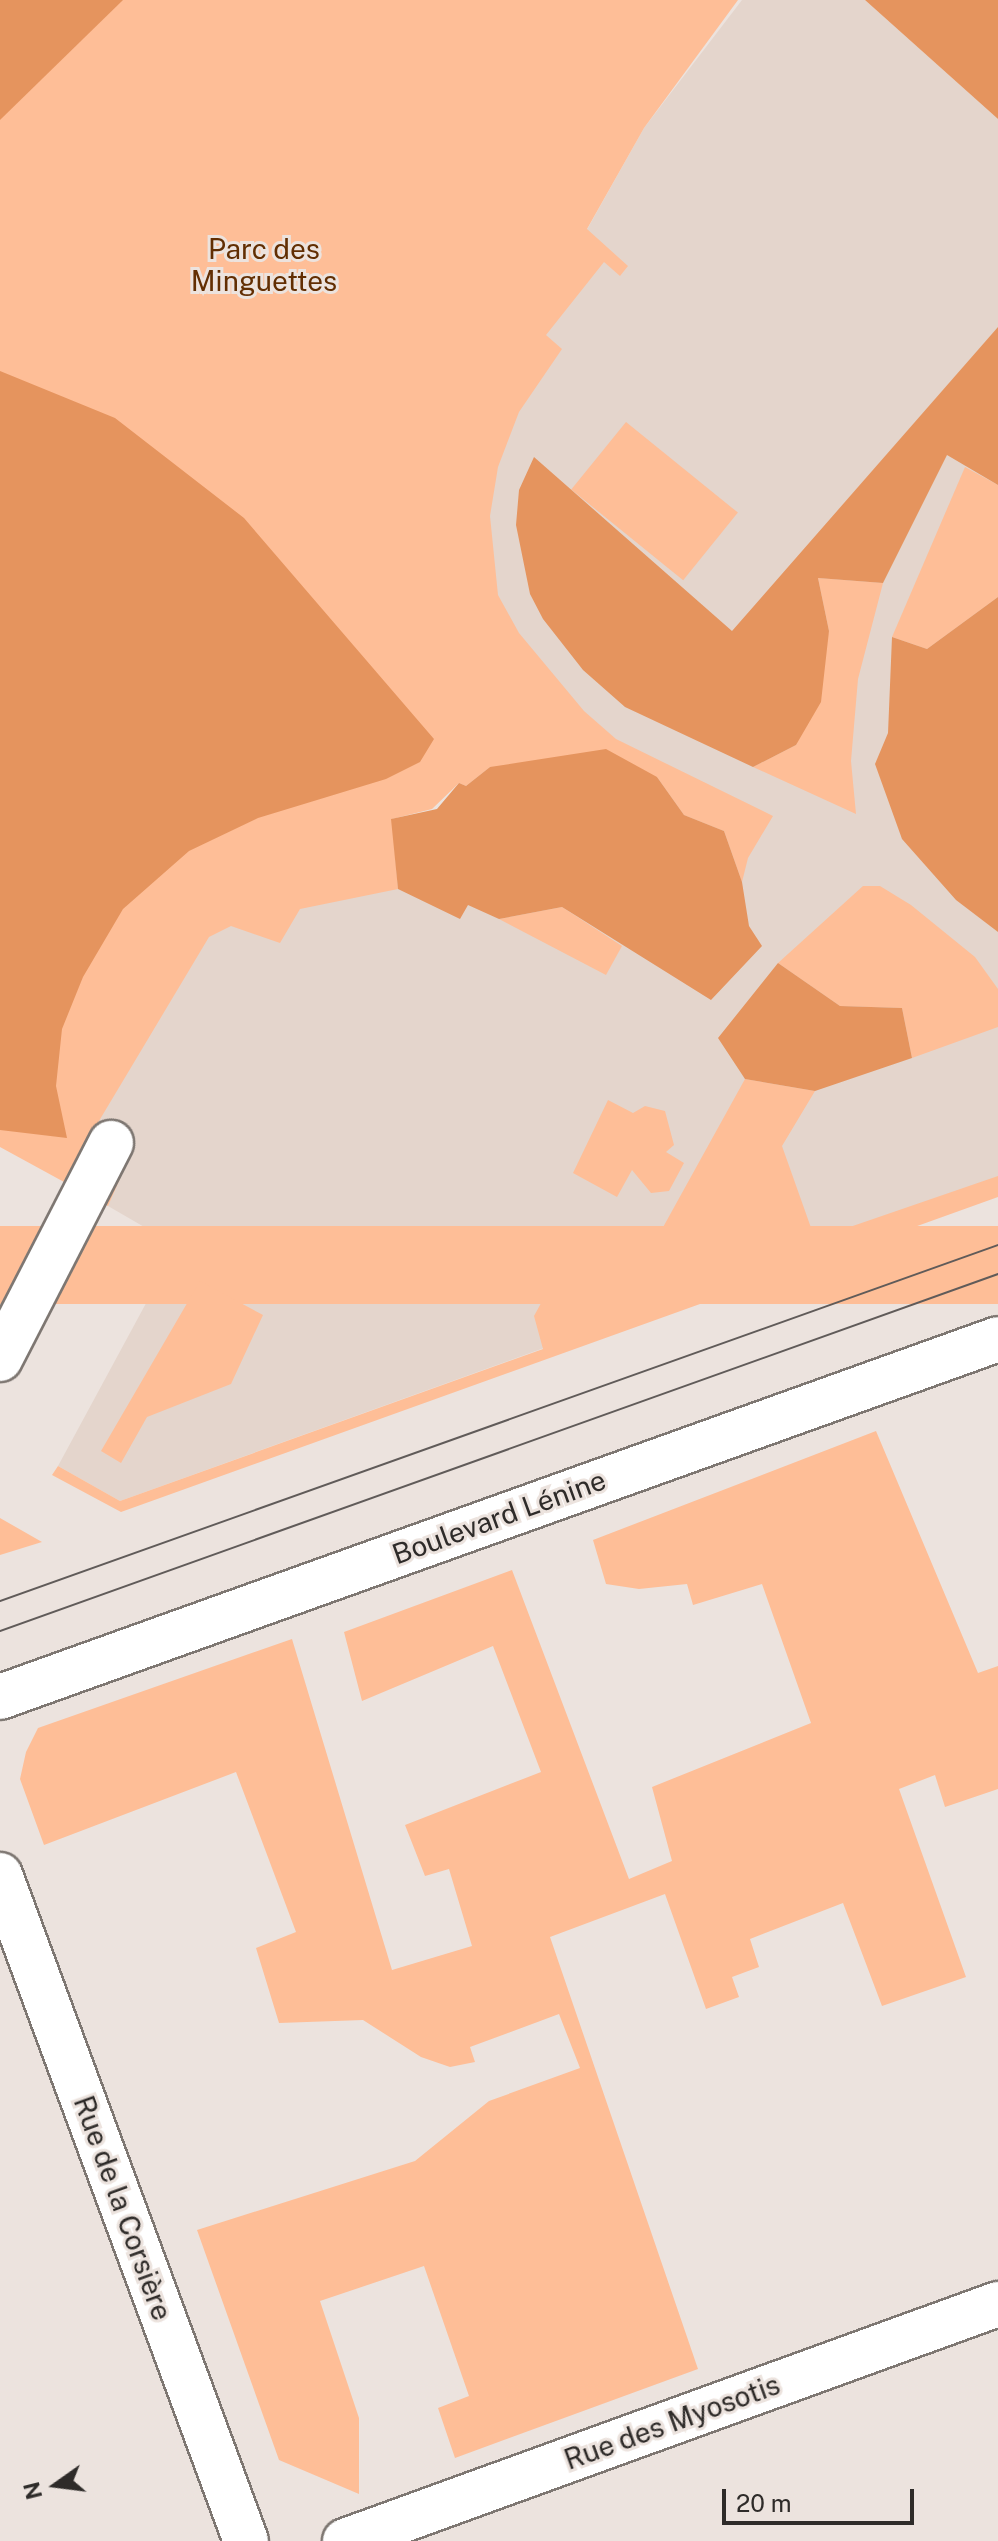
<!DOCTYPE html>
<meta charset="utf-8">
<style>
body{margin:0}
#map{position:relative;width:998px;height:2541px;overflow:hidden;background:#ece3de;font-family:"Public Sans",sans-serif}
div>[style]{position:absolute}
.built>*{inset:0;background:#e4d5cc}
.green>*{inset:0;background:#febe97;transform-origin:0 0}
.forest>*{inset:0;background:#e5945e}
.roads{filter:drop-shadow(2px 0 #7e7772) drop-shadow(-2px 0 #7e7772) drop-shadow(0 2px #7e7772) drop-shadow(0 -2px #7e7772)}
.minor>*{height:44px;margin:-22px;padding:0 22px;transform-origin:22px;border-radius:22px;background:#fff}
.tram>*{height:2px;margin:-1px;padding:0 1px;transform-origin:1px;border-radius:1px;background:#605b59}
span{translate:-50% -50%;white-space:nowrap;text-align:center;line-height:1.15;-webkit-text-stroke:6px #ece3de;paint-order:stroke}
.park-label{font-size:28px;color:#622e02}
.street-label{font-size:28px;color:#2e2b29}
.north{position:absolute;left:16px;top:2445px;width:80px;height:80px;-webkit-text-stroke:6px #ece3de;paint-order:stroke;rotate:256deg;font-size:22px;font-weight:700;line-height:32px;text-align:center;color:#2e2b29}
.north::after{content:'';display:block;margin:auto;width:28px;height:36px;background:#2e2b29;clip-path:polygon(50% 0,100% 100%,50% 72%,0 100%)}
.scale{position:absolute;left:722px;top:2489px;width:192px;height:36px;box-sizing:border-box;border:4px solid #2e2b29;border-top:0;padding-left:10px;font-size:24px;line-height:28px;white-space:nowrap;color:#2e2b29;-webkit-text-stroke:6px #ece3de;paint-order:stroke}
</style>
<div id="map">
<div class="built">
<i style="clip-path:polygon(742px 0,865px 0,998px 119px,998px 1184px,120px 1501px,58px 1466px,177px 1246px,108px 1206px,129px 1156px,77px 1123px,116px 972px,437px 809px,459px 783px,489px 404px,644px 128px)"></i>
</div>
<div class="green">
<i style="clip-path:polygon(0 0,738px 0,644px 128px,587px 229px,628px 266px,620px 276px,604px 262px,546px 335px,562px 349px,519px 412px,498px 467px,490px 516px,498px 595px,519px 633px,584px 711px,616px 739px,773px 816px,748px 858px,742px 882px,724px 831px,684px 815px,657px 777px,490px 767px,466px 786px,459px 783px,432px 809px,392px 819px,398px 889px,300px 909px,280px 943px,231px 926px,209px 937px,93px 1131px,130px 1156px,108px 1206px,0 1147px)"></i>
<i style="left:626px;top:422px;width:144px;height:87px;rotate:39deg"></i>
<i style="clip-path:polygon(965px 467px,998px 485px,998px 597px,927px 649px,892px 637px)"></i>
<i style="clip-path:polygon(818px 578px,883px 583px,858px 679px,851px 761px,856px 814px,753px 767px,796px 745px,829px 631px)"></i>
<i style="clip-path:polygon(863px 886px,880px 886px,911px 905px,975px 957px,998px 989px,998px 1027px,912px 1058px,902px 1008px,840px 1006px,778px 963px)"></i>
<i style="clip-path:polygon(562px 907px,622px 946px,606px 975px,499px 919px)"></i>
<i style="clip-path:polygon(745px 1079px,815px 1091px,782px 1146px,815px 1239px,998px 1176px,998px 1197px,121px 1512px,52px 1475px,58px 1466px,120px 1501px,543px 1349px,534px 1316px,581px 1230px,646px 1258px)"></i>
<i style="clip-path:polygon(608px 1100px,633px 1113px,645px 1106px,665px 1111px,674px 1145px,666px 1152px,684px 1163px,669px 1191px,651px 1193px,632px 1170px,617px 1197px,573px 1173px)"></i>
<i style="left:998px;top:1226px;width:78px;height:1030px;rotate:90deg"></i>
<i style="clip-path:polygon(200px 1281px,263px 1315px,231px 1384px,147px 1417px,121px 1463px,101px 1451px)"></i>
<i style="clip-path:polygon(876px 1431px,978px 1673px,998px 1666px,998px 1789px,945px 1807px,935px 1775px,899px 1789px,966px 1977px,882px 2006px,843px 1903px,750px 1939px,759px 1967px,732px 1977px,739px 1997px,706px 2009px,665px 1894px,550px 1937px,698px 2369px,455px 2458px,438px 2408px,469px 2396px,424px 2266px,320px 2301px,359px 2418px,359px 2494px,279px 2460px,197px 2230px,415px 2161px,489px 2101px,580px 2068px,559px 2014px,470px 2047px,475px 2062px,450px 2067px,421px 2057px,363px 2020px,279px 2023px,256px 1948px,296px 1932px,236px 1772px,44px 1845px,20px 1779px,26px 1752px,38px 1728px,292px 1639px,392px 1970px,472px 1946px,449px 1869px,425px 1876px,405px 1825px,541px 1772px,493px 1646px,362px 1701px,344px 1632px,512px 1570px,629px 1879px,672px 1861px,652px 1787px,811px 1723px,762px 1584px,693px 1605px,687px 1584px,639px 1589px,606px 1584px,593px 1540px)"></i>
<i style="clip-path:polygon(0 1518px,42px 1542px,0 1555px)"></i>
</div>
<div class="forest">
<i style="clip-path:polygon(0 0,123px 0,0 120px)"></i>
<i style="clip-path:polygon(865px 0,998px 0,998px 119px)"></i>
<i style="clip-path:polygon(998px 327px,998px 485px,947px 455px,883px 583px,818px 578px,829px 631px,821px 702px,796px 745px,753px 767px,625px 707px,583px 670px,543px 619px,530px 594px,516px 525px,519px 490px,534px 457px,732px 631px)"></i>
<i style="clip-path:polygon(0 371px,115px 418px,244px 518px,434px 739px,420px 762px,386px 779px,258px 818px,189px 851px,123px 909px,83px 977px,62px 1029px,56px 1086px,67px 1138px,0 1130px)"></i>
<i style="clip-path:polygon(998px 597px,998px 932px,956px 900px,902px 839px,875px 764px,888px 733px,892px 637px,927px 649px)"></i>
<i style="clip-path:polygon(606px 749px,657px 777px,684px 815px,724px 831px,742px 882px,749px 926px,762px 946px,711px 1000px,562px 907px,499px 919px,468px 905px,460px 919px,398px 889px,391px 819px,437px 809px,459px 783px,466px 786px,490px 767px)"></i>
<i style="clip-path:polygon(778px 963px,840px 1006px,902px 1008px,912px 1058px,815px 1091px,745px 1079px,718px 1038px)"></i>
</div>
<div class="roads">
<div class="minor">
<i style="left:0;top:1359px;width:243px;rotate:-62.8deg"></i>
<i style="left:0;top:1697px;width:1060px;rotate:-19.73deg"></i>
<i style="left:0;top:1875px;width:710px;rotate:69.73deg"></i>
<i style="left:345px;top:2541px;width:695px;rotate:-19.95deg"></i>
</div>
</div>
<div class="tram">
<i style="left:0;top:1601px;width:1060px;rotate:-19.63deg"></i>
<i style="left:0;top:1631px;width:1060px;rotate:-19.68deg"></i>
</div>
<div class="park-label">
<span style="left:264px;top:265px">Parc des<br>Minguettes</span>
</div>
<div class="street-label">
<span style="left:499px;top:1517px;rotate:-20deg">Boulevard Lénine</span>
<span style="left:123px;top:2208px;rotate:70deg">Rue de la Corsière</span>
<span style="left:672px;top:2422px;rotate:-20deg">Rue des Myosotis</span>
</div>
<div class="north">N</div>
<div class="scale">20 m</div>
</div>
